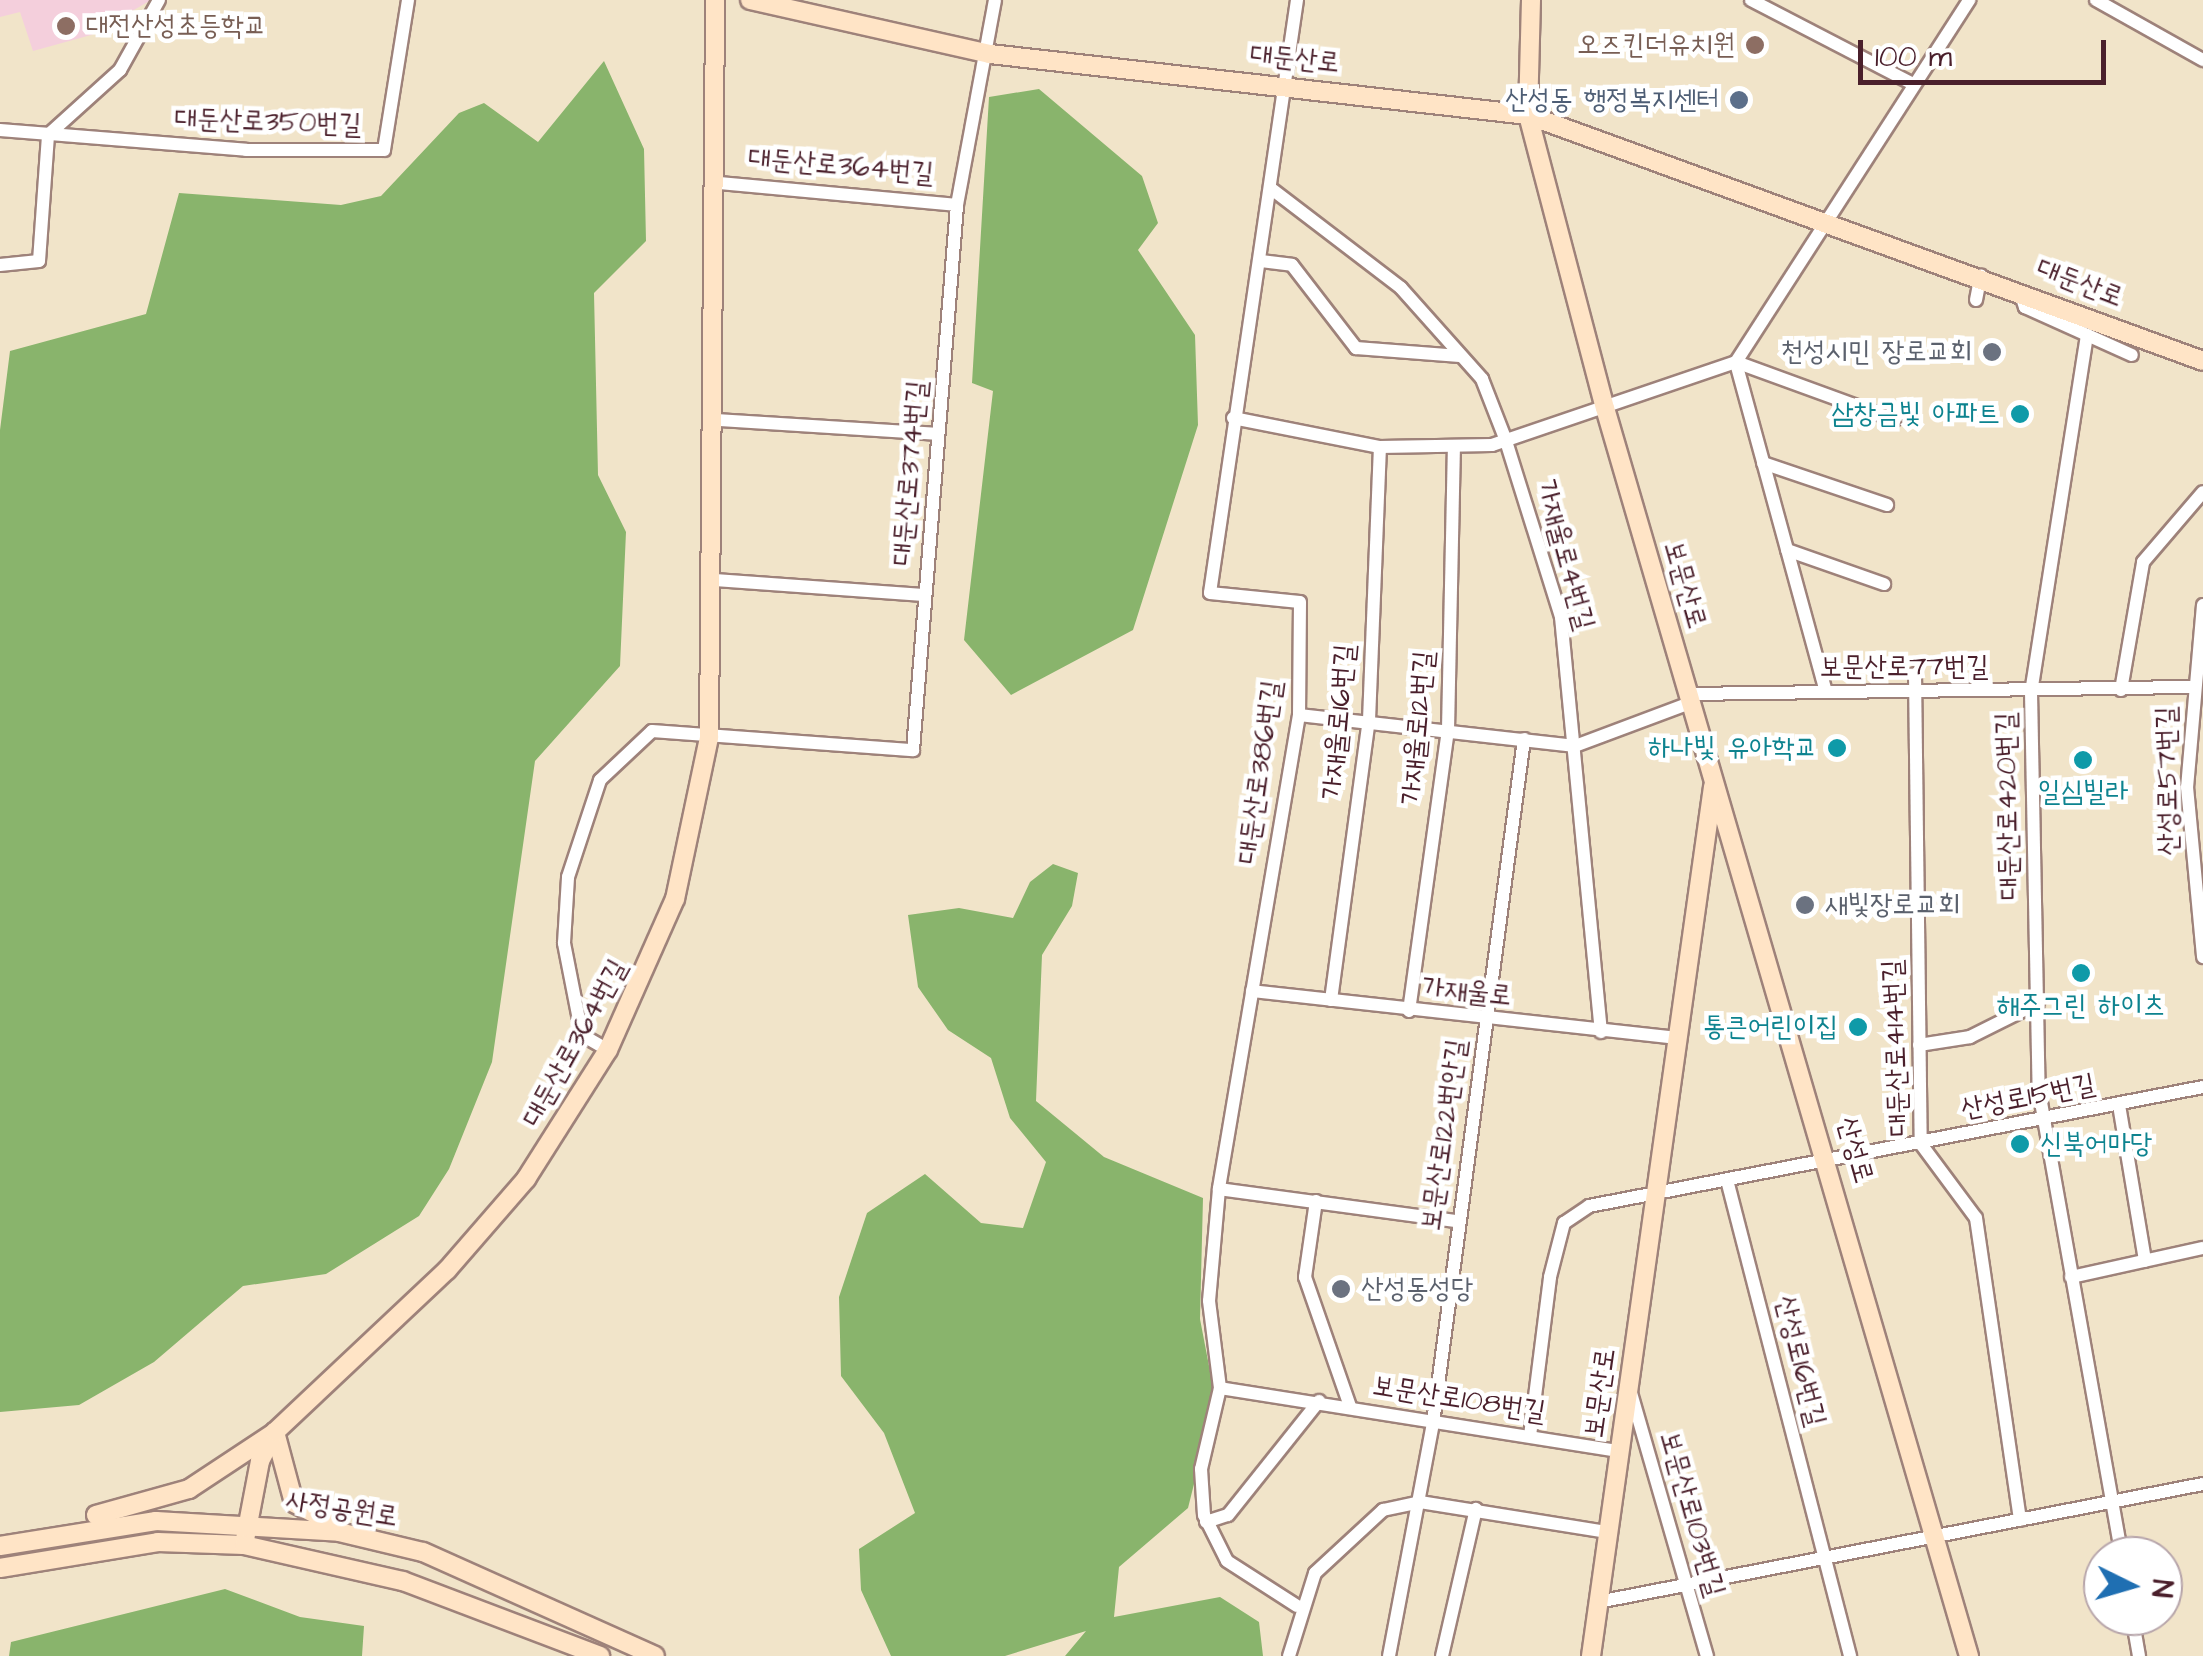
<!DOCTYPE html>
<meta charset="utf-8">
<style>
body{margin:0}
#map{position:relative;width:2203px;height:1656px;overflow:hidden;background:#f1e4c9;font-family:"Architects Daughter","Poor Story",sans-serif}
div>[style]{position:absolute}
.built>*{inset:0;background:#f4cfdc}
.forest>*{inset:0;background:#89b46c}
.roads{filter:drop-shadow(2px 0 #9e827a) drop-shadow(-2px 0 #9e827a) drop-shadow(0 2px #9e827a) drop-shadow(0 -2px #9e827a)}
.street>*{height:12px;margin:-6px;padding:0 6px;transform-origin:6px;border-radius:6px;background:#fff}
.secondary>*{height:18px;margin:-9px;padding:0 9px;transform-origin:9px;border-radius:9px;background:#ffe4c6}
.dots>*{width:28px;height:28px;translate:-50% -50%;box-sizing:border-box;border:5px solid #fff;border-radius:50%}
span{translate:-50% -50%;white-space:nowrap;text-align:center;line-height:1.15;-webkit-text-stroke:9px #fff;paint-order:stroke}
.education-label{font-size:28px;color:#785e54}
.left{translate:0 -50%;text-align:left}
.right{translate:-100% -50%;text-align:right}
.street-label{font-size:28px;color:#4a1f2b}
.service-label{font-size:28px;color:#4e5e75}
.worship-label{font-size:28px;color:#5b616d}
.culture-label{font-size:28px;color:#0d838f}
.north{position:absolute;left:2083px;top:1536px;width:100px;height:100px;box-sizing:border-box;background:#fff;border:2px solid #b7a5aa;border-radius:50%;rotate:95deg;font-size:28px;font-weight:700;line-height:40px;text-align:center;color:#4a1f2b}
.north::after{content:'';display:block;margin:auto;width:35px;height:45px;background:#1f6fb2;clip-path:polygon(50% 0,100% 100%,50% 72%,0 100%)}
.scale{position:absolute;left:1858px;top:40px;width:248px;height:45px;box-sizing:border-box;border:5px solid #4a1f2b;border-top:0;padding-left:12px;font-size:30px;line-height:35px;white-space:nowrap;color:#4a1f2b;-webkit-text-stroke:8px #fff;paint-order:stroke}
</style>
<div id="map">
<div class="built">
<i style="clip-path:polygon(0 0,151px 0,91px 35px,33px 51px,20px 12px,0 17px)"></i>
</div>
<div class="forest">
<i style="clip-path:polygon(604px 61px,644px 149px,646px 241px,594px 293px,598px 475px,626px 532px,620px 666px,535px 761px,492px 1062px,449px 1169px,419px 1216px,326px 1274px,243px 1286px,154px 1362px,79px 1405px,0 1412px,0 430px,10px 351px,146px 314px,179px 193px,341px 205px,381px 196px,459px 113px,484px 103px,538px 142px)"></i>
<i style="clip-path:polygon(1039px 89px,1142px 176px,1158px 223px,1138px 250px,1195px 335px,1198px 425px,1133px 630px,1011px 695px,964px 640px,993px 391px,972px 383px,989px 97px)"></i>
<i style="clip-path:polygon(1053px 864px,1078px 873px,1072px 906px,1042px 955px,1036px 1101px,1104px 1157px,1203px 1198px,1200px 1319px,1214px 1392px,1196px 1476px,1188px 1508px,1119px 1567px,1114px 1617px,1220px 1597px,1259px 1622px,1263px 1656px,1065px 1656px,1086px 1631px,1005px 1656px,891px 1656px,861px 1590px,859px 1549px,915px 1513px,884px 1433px,841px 1376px,839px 1297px,867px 1213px,925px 1174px,981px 1223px,1023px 1228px,1046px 1162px,1010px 1118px,991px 1058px,948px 1030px,918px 987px,908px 915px,959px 908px,1013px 918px,1030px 882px)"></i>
<i style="clip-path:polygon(225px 1589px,300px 1617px,364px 1626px,362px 1656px,9px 1656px,11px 1642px)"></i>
</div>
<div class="roads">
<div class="street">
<i style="left:1297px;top:0;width:599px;rotate:98.35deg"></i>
<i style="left:1210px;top:593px;width:90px;rotate:5.7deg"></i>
<i style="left:1300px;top:602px;width:113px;rotate:90.5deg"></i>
<i style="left:1299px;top:715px;width:481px;rotate:99.6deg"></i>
<i style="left:1219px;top:1189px;width:112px;rotate:95.1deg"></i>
<i style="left:1209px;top:1301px;width:88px;rotate:82.8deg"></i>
<i style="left:1220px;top:1388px;width:83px;rotate:103.2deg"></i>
<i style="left:1201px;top:1469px;width:46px;rotate:86.3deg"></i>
<i style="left:1204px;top:1515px;width:51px;rotate:63.4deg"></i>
<i style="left:1227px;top:1561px;width:83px;rotate:32.7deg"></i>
<i style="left:1751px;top:0;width:182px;rotate:27.4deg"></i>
<i style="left:2096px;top:0;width:123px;rotate:29.3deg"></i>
<i style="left:0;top:130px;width:247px;rotate:4.6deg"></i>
<i style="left:246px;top:150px;width:138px"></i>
<i style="left:384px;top:150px;width:152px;rotate:-80.9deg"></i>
<i style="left:720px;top:183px;width:238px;rotate:5.3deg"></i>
<i style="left:1273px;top:190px;width:161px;rotate:37.4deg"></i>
<i style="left:1401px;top:288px;width:122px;rotate:48.3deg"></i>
<i style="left:1482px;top:379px;width:63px;rotate:68.7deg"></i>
<i style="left:1505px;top:438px;width:188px;rotate:72.6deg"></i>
<i style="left:1561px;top:617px;width:417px;rotate:84.5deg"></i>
<i style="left:1261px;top:261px;width:31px;rotate:7deg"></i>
<i style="left:1292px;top:265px;width:105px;rotate:52.4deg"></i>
<i style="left:1356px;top:348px;width:104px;rotate:4.4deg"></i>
<i style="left:0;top:265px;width:39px;rotate:-6deg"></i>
<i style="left:39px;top:261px;width:126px;rotate:-85.9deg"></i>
<i style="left:48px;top:135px;width:97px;rotate:-42.1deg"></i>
<i style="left:120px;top:70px;width:80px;rotate:-60.9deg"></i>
<i style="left:2020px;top:292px;width:16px;rotate:72deg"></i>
<i style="left:2025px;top:307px;width:117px;rotate:24.2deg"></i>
<i style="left:1976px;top:300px;width:25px;rotate:-79deg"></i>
<i style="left:2087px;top:335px;width:361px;rotate:98.9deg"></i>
<i style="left:2031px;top:692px;width:399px;rotate:88.9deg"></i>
<i style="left:2039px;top:1091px;width:472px;rotate:79.9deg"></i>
<i style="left:1233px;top:418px;width:150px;rotate:11.2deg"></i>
<i style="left:1380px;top:447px;width:112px;rotate:-1deg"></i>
<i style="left:1492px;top:445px;width:258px;rotate:-18.8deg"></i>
<i style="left:1736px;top:362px;width:169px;rotate:20deg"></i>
<i style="left:718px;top:420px;width:220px;rotate:3.6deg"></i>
<i style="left:1763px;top:463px;width:131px;rotate:18.7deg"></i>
<i style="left:1787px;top:550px;width:103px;rotate:19.3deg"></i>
<i style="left:714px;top:580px;width:211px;rotate:4.1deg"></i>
<i style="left:2203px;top:605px;width:183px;rotate:95deg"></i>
<i style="left:2187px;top:787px;width:171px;rotate:84.6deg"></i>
<i style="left:1915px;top:674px;width:470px;rotate:89.3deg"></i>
<i style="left:1921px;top:1144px;width:92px;rotate:53.4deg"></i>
<i style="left:1976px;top:1218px;width:305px;rotate:81.7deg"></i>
<i style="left:2121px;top:690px;width:130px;rotate:-80.2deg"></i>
<i style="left:2143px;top:562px;width:92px;rotate:-49.4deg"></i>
<i style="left:1826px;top:692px;width:342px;rotate:-105.3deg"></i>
<i style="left:1736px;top:362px;width:431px;rotate:-57.2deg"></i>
<i style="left:1688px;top:694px;width:504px;rotate:-0.8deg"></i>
<i style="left:1299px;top:715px;width:278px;rotate:6.4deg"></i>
<i style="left:1575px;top:746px;width:123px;rotate:-20.5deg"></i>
<i style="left:1252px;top:991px;width:429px;rotate:6.3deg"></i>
<i style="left:1331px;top:1000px;width:283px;rotate:-82.3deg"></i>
<i style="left:1369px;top:720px;width:273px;rotate:-87.7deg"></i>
<i style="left:1409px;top:1011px;width:284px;rotate:-82.1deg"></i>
<i style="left:1448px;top:730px;width:283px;rotate:-88.8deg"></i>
<i style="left:1919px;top:1045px;width:52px;rotate:-8.9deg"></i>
<i style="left:1970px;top:1037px;width:76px;rotate:-26.6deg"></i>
<i style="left:608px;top:1050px;width:30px;rotate:-150deg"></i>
<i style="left:582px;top:1035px;width:94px;rotate:-101.1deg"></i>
<i style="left:564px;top:943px;width:66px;rotate:-86.5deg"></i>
<i style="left:568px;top:877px;width:102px;rotate:-71.7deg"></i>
<i style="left:600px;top:780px;width:71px;rotate:-43.3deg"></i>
<i style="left:652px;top:731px;width:262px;rotate:4.2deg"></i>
<i style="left:913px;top:750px;width:547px;rotate:-85.38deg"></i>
<i style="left:957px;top:205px;width:208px;rotate:-79.5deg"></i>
<i style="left:2119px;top:1105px;width:158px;rotate:80.5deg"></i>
<i style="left:1727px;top:1180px;width:492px;rotate:75.5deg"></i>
<i style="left:1219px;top:1189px;width:240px;rotate:7.7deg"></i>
<i style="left:1316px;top:1201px;width:77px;rotate:98.2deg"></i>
<i style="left:1305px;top:1277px;width:137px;rotate:70.8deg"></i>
<i style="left:2071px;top:1277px;width:135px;rotate:-12.4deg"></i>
<i style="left:1220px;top:1388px;width:404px;rotate:9deg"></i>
<i style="left:1631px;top:1393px;width:274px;rotate:73.9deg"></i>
<i style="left:1530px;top:1436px;width:160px;rotate:-82.8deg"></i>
<i style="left:1550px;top:1277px;width:56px;rotate:-75.5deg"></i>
<i style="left:1564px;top:1223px;width:30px;rotate:-34deg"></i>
<i style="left:1589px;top:1206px;width:625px;rotate:-10.97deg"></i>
<i style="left:1206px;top:1522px;width:23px;rotate:-18deg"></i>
<i style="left:1228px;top:1515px;width:146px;rotate:-51.4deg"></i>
<i style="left:1598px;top:1602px;width:616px;rotate:-11.04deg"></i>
<i style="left:2132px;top:1616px;width:41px;rotate:80.1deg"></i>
<i style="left:1289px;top:1656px;width:87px;rotate:-72.6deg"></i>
<i style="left:1315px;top:1573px;width:93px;rotate:-42.8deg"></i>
<i style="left:1383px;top:1510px;width:38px;rotate:-12deg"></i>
<i style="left:1420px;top:1502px;width:190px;rotate:9.1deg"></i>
<i style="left:1389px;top:1656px;width:237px;rotate:-79.3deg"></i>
<i style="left:1433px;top:1423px;width:690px;rotate:-82.42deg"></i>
<i style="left:1442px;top:1656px;width:151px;rotate:-77deg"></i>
</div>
<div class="secondary">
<i style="left:750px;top:0;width:246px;rotate:12.7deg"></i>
<i style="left:990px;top:54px;width:541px;rotate:6.47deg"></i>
<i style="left:1528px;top:115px;width:718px;rotate:20.02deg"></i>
<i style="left:1531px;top:0;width:115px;rotate:91.5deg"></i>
<i style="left:1528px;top:115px;width:303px;rotate:75.3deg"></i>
<i style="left:1605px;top:408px;width:1300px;rotate:73.74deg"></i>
<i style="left:96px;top:1515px;width:97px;rotate:-15.6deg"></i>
<i style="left:189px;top:1489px;width:103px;rotate:-33.5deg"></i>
<i style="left:275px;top:1432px;width:73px;rotate:75deg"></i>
<i style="left:294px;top:1503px;width:48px;rotate:27.1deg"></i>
<i style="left:244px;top:1545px;width:86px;rotate:-79.2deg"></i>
<i style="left:260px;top:1461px;width:33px;rotate:-63deg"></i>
<i style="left:275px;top:1432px;width:236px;rotate:-43.3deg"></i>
<i style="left:447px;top:1270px;width:121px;rotate:-49deg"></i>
<i style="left:526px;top:1179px;width:153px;rotate:-57.6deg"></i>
<i style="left:608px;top:1050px;width:165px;rotate:-66.1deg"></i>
<i style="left:675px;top:899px;width:165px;rotate:-78.1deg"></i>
<i style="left:709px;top:738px;width:738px;rotate:-89.53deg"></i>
<i style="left:0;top:1546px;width:158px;rotate:-9.1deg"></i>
<i style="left:156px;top:1521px;width:183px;rotate:3.4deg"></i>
<i style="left:339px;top:1532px;width:86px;rotate:13.4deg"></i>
<i style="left:423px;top:1552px;width:254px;rotate:24.1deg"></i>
<i style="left:0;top:1568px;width:160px;rotate:-9.3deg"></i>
<i style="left:158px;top:1542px;width:86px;rotate:2deg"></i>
<i style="left:244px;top:1545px;width:163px;rotate:12.8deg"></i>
<i style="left:403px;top:1581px;width:211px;rotate:20.8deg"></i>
<i style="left:1591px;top:1656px;width:878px;rotate:-82.01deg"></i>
</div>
</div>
<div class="dots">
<i style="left:66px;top:26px;background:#8d6e63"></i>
<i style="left:1755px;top:45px;background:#8d6e63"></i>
<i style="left:1739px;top:100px;background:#5c6f8a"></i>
<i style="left:1992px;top:352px;background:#6b7280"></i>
<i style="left:2020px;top:414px;background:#0f9aa8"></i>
<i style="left:1837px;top:748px;background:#0f9aa8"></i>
<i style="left:2083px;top:760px;background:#0f9aa8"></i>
<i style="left:1805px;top:905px;background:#6b7280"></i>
<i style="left:2081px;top:973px;background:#0f9aa8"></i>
<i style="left:1858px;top:1027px;background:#0f9aa8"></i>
<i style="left:2020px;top:1144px;background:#0f9aa8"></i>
<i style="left:1341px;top:1289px;background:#6b7280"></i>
</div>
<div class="education-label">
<span class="left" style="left:86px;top:26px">대전산성초등학교</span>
<span class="right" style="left:1735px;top:45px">오즈킨더유치원</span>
</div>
<div class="street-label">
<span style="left:1295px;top:59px;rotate:6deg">대둔산로</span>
<span style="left:268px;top:122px;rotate:2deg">대둔산로350번길</span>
<span style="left:841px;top:166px;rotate:5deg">대둔산로364번길</span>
<span style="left:2080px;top:283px;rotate:21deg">대둔산로</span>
<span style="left:910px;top:473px;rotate:-85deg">대둔산로374번길</span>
<span style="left:1565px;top:555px;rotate:75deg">가재울로4번길</span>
<span style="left:1685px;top:585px;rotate:74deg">보문산로</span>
<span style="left:1904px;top:667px">보문산로77번길</span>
<span style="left:1339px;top:722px;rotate:-85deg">가재울로16번길</span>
<span style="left:1418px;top:728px;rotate:-85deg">가재울로12번길</span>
<span style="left:1260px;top:772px;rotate:-82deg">대둔산로386번길</span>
<span style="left:2168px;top:781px;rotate:-91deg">산성로57번길</span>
<span style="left:2008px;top:806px;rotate:-91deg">대둔산로420번길</span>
<span style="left:1467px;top:992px;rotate:6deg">가재울로</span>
<span style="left:575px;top:1043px;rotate:-61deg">대둔산로364번길</span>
<span style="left:1896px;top:1048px;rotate:-92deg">대둔산로414번길</span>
<span style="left:2028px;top:1097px;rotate:-11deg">산성로15번길</span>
<span style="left:1444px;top:1135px;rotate:-82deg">보문산로122번안길</span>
<span style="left:1855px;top:1150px;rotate:74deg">산성로</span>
<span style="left:1800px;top:1361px;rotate:76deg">산성로16번길</span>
<span style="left:1600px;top:1393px;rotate:-82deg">보문산로</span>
<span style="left:1459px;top:1399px;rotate:9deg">보문산로108번길</span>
<span style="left:342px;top:1509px;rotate:9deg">사정공원로</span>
<span style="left:1692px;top:1514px;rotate:74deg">보문산로103번길</span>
</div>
<div class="service-label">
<span class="right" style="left:1719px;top:100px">산성동 행정복지센터</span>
</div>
<div class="worship-label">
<span class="right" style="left:1972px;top:352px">천성시민 장로교회</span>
<span class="left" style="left:1825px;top:905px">새빛장로교회</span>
<span class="left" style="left:1361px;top:1289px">산성동성당</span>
</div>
<div class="culture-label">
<span class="right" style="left:2000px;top:414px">삼창금빛 아파트</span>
<span class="right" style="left:1817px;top:748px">하나빛 유아학교</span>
<span style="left:2083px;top:792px">일심빌라</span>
<span style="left:2081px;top:1006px">해주그린 하이츠</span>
<span class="right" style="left:1838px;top:1027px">통큰어린이집</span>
<span class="left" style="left:2040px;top:1144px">신북어마당</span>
</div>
<div class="north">N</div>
<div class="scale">100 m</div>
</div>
